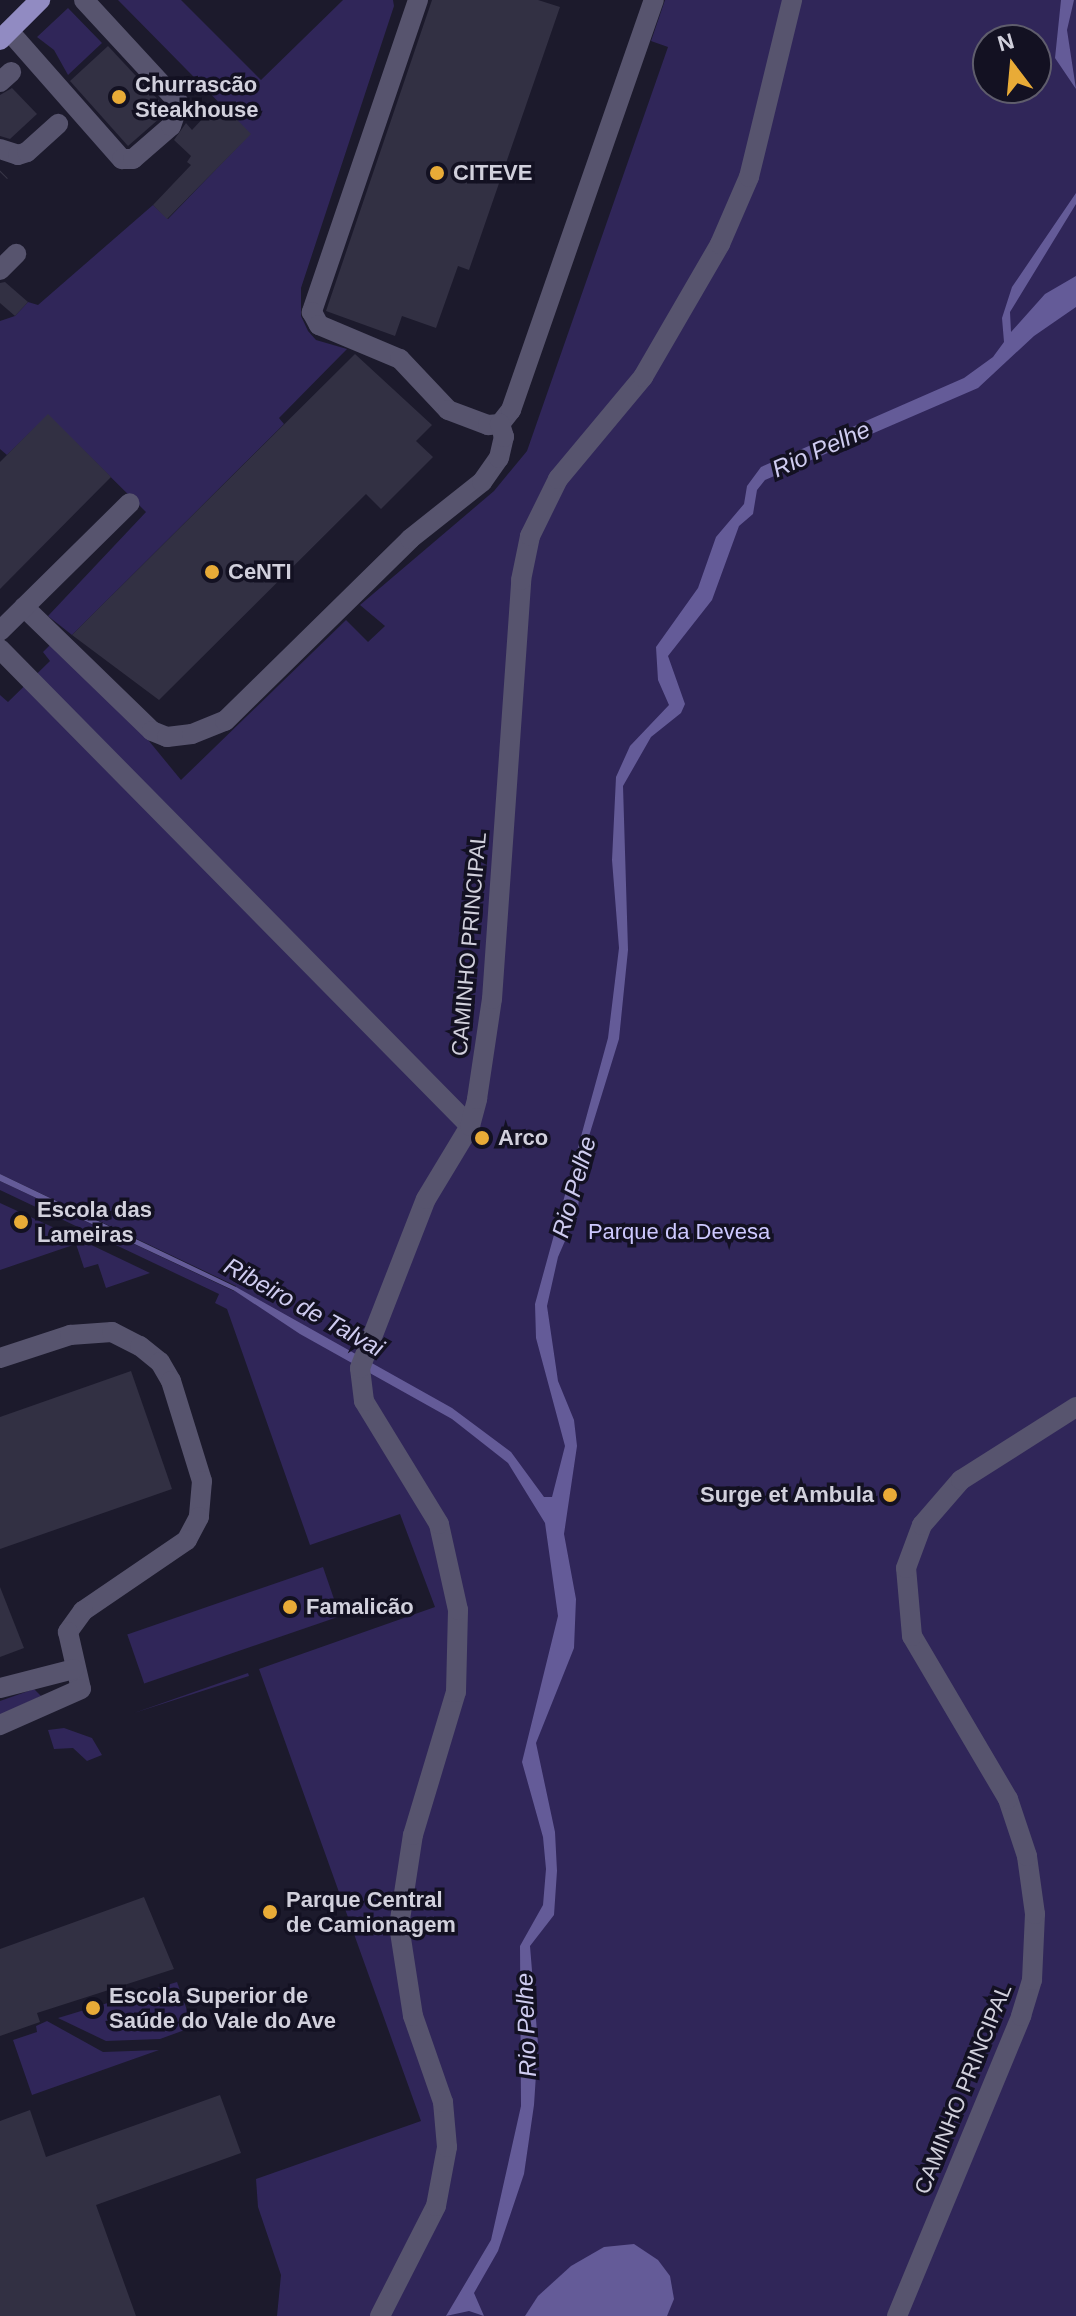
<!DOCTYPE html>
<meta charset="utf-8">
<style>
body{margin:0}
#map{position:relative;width:1076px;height:2316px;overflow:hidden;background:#1c1a2c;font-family:Arial,sans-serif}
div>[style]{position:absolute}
.green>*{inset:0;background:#302659;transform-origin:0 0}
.water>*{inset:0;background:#645b98}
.building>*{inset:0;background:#323043}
.minor-tunnel>*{height:20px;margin-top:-10px;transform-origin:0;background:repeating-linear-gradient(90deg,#373546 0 20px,transparent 0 30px)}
.minor>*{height:20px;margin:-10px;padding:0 10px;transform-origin:10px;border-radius:10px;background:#57546e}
.major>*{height:20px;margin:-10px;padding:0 10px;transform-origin:10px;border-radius:10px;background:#918bc2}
.dots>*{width:22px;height:22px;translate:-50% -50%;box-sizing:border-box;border:4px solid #131122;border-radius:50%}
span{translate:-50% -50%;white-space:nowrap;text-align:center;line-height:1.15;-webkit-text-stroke:7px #131122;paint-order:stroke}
.poi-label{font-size:22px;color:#d1d0dc;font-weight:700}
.left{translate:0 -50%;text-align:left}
.right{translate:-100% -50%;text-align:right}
.street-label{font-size:22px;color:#d1d0dc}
.park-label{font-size:22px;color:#cec9ff}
.water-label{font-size:24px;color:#cfccf0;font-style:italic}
.north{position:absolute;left:972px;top:24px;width:80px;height:80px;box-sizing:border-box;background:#131122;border:2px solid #5f5d6c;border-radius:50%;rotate:344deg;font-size:22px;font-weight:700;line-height:32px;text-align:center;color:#d1d0dc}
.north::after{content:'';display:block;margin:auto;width:28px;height:36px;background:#e8ab37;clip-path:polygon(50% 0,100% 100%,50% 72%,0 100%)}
</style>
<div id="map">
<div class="green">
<i style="clip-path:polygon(118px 0,181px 0,261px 80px,343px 0,393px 0,394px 6px,301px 288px,301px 316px,308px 331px,316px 340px,347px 349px,279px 418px,284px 424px,72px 635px,48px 616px,146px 512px,48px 415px,7px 455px,0 449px,0 321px,15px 316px,28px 302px,38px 305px,153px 205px,168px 219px,250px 134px)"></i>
<i style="clip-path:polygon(evenodd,665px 0,1076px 0,1076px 2316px,277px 2316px,281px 2275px,258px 2207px,256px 2179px,421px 2121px,259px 1669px,435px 1607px,400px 1514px,310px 1545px,227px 1309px,215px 1303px,219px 1294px,0 1190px,0 1181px,234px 1291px,236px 1286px,0 1174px,0 695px,8px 702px,50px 661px,43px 652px,50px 645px,149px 741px,181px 780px,346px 620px,368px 642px,385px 626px,360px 605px,494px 491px,527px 451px,668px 47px,651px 41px,665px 0,988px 40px,1036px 40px,1036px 88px,988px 88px,988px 40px)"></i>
<i style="clip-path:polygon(68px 8px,102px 43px,68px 75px,54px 50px,37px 37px)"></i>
<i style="clip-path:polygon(0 1203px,83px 1241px,150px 1273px,106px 1288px,98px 1264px,84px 1268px,76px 1244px,0 1270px)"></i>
<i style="left:323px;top:1567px;width:52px;height:207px;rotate:71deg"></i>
<i style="clip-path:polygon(248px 1673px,249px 1676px,134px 1713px)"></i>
<i style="clip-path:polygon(34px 1689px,41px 1696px,0 1715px,0 1701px)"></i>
<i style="clip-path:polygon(64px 1728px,92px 1738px,102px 1755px,87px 1761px,73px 1748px,54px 1749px,48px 1730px)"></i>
<i style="clip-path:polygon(177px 1982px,193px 2027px,160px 2039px,106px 2041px,58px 2018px)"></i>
<i style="clip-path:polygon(47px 2021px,103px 2052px,159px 2050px,32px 2095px,13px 2040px,37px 2032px,36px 2026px)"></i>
</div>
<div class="water">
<i style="clip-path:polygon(1061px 0,1074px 0,1067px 30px,1076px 89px,1055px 58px)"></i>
<i style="clip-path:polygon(1076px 193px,1076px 204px,1010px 312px,1011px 332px,1045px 294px,1076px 276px,1076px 307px,1034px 336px,978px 388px,765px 480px,757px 490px,753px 514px,739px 526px,712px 600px,668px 656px,685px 704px,681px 713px,651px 737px,623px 786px,628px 950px,619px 1039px,581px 1162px,578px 1211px,558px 1257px,547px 1306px,558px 1381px,574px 1420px,577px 1446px,564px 1534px,576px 1599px,574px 1648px,536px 1743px,555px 1832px,557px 1871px,554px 1915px,530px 1946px,538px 2044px,534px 2105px,524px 2174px,498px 2251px,474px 2293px,484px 2316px,469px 2311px,446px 2316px,491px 2240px,521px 2106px,520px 1946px,543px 1905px,546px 1869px,543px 1837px,522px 1762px,558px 1616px,545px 1523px,508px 1463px,452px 1419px,300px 1334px,235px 1291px,0 1181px,0 1174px,236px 1287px,452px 1408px,511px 1452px,544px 1497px,552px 1497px,565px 1446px,536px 1338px,535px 1304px,608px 1038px,619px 948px,612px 860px,616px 777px,630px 746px,669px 705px,658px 680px,656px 647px,698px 588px,716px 537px,744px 504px,747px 486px,761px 467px,964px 378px,993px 357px,1004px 342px,1002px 318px,1012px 287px)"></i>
<i style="clip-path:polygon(634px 2244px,658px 2260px,670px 2276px,674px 2299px,667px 2316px,525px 2316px,538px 2296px,571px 2266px,604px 2247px)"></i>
</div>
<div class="building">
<i style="clip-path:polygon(432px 0,538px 0,560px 7px,469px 270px,458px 266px,436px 328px,402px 316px,395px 336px,326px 311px)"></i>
<i style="clip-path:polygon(108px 46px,164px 106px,160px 118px,128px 146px,70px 81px)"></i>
<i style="clip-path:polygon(12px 88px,37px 114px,10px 139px,0 136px,0 95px)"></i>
<i style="clip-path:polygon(219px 101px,251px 134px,167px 219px,153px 205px,191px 165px,187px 162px,191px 156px,174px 140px,186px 123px,192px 130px)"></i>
<i style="clip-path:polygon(5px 282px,28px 302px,15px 316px,0 303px,0 283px)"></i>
<i style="clip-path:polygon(355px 354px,432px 425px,416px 441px,433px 457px,381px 509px,366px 494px,159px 700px,72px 635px)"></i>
<i style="clip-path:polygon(48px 414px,111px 477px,0 589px,0 462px)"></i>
<i style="clip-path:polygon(131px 1371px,172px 1489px,0 1549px,0 1417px)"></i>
<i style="clip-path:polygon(0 1587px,24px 1648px,0 1657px)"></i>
<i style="clip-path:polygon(144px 1897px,174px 1969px,37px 2013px,40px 2022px,0 2036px,0 1949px)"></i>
<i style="clip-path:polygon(220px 2095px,241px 2153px,96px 2205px,136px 2316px,0 2316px,0 2121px,30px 2110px,46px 2157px)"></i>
</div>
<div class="minor-tunnel">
<i style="left:0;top:172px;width:1px;rotate:-45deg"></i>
</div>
<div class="minor">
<i style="left:418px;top:0;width:330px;rotate:108.8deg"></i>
<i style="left:312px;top:312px;width:15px;rotate:62deg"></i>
<i style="left:319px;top:325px;width:88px;rotate:22.8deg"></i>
<i style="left:400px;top:359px;width:70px;rotate:46.7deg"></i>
<i style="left:448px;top:410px;width:43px;rotate:20.6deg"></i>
<i style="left:488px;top:425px;width:12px;rotate:-5deg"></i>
<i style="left:500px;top:424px;width:18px;rotate:-52deg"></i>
<i style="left:511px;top:410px;width:434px;rotate:-70.8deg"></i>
<i style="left:9px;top:31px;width:171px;rotate:48.6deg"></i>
<i style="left:122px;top:159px;width:11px"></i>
<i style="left:133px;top:159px;width:50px;rotate:-41deg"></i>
<i style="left:171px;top:126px;width:24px;rotate:-71deg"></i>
<i style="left:179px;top:103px;width:140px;rotate:-132.7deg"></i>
<i style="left:0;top:82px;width:15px;rotate:-42deg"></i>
<i style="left:0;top:149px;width:19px;rotate:18deg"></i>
<i style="left:18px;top:155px;width:9px;rotate:-18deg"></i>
<i style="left:27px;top:152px;width:42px;rotate:-42.1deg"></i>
<i style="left:0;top:270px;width:23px;rotate:-45deg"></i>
<i style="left:24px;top:607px;width:178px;rotate:44.1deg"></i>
<i style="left:152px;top:731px;width:16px;rotate:22deg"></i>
<i style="left:167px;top:737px;width:25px;rotate:-7deg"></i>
<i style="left:192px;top:734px;width:35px;rotate:-22deg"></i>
<i style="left:225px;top:721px;width:260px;rotate:-44.5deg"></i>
<i style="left:410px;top:539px;width:92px;rotate:-38.4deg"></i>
<i style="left:482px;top:482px;width:29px;rotate:-55deg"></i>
<i style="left:499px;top:458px;width:22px;rotate:-77deg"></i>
<i style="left:504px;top:437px;width:14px;rotate:-107deg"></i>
<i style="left:0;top:631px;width:182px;rotate:-44.6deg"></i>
<i style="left:0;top:649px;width:670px;rotate:45.42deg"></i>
<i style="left:0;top:1358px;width:74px;rotate:-18.2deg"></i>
<i style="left:70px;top:1335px;width:42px;rotate:-4.1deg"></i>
<i style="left:112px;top:1332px;width:31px;rotate:27deg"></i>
<i style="left:140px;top:1346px;width:26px;rotate:39deg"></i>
<i style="left:160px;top:1362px;width:22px;rotate:60deg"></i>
<i style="left:171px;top:1381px;width:105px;rotate:72.8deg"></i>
<i style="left:202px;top:1481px;width:36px;rotate:95deg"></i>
<i style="left:199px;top:1517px;width:26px;rotate:118deg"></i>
<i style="left:187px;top:1540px;width:126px;rotate:145.7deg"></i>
<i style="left:83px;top:1611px;width:26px;rotate:126deg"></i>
<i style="left:68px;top:1632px;width:58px;rotate:77.2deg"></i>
<i style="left:81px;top:1689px;width:89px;rotate:156deg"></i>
<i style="left:0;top:1688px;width:76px;rotate:-14.4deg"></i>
<i style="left:380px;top:2316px;width:123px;rotate:-63deg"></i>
<i style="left:436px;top:2206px;width:60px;rotate:-79.4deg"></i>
<i style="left:447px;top:2147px;width:45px;rotate:-95.1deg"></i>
<i style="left:443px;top:2102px;width:91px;rotate:-109.2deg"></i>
<i style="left:413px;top:2016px;width:91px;rotate:-98.8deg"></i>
<i style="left:399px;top:1926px;width:92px;rotate:-81.3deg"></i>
<i style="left:413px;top:1835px;width:149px;rotate:-73.3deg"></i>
<i style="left:456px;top:1692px;width:82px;rotate:-88.6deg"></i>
<i style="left:458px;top:1610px;width:88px;rotate:-102.5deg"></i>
<i style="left:439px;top:1524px;width:144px;rotate:-121.4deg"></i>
<i style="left:364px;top:1401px;width:33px;rotate:-97deg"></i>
<i style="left:360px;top:1368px;width:181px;rotate:-68.7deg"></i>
<i style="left:426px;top:1199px;width:85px;rotate:-58.9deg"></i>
<i style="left:470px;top:1126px;width:28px;rotate:-75deg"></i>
<i style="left:477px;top:1099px;width:101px;rotate:-81.5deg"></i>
<i style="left:492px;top:999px;width:420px;rotate:-86deg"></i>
<i style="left:521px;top:580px;width:45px;rotate:-78.4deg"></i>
<i style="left:530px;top:536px;width:64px;rotate:-63.8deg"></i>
<i style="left:558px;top:479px;width:133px;rotate:-50.2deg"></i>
<i style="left:643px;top:377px;width:154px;rotate:-59.9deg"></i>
<i style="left:720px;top:244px;width:73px;rotate:-66.6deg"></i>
<i style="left:749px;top:177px;width:182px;rotate:-76.3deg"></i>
<i style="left:897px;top:2316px;width:325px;rotate:-67.5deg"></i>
<i style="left:1021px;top:2016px;width:38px;rotate:-73deg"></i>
<i style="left:1032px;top:1980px;width:66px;rotate:-87.4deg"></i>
<i style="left:1035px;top:1914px;width:59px;rotate:-97.9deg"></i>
<i style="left:1027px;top:1856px;width:60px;rotate:-108.4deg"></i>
<i style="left:1008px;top:1799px;width:189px;rotate:-120.5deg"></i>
<i style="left:912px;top:1636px;width:68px;rotate:-95deg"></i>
<i style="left:906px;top:1568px;width:46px;rotate:-69.6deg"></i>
<i style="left:922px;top:1525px;width:60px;rotate:-49.1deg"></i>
<i style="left:961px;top:1480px;width:136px;rotate:-32.4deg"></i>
</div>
<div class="major">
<i style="left:0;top:40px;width:57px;rotate:-45deg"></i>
</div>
<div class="dots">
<i style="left:119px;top:97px;background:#e8ab37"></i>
<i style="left:437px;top:173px;background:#e8ab37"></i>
<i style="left:212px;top:572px;background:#e8ab37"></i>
<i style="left:482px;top:1138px;background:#e8ab37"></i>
<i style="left:21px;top:1222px;background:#e8ab37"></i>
<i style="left:890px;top:1495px;background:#e8ab37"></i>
<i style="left:290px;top:1607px;background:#e8ab37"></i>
<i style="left:270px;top:1912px;background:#e8ab37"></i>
<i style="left:93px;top:2008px;background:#e8ab37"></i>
</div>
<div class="poi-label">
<span class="left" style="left:135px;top:97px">Churrascão<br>Steakhouse</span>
<span class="left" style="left:453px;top:173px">CITEVE</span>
<span class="left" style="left:228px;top:572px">CeNTI</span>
<span class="left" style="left:498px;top:1138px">Arco</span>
<span class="left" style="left:37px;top:1222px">Escola das<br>Lameiras</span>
<span class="right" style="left:874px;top:1495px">Surge et Ambula</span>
<span class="left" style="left:306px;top:1607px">Famalicão</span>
<span class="left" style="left:286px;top:1912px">Parque Central<br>de Camionagem</span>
<span class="left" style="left:109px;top:2008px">Escola Superior de<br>Saúde do Vale do Ave</span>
</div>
<div class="street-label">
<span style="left:469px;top:944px;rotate:-85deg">CAMINHO PRINCIPAL</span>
<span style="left:963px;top:2089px;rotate:-68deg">CAMINHO PRINCIPAL</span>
</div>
<div class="park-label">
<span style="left:679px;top:1232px">Parque da Devesa</span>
</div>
<div class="water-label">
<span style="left:821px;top:449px;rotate:-24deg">Rio Pelhe</span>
<span style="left:574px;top:1187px;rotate:-74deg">Rio Pelhe</span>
<span style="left:304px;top:1307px;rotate:29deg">Ribeiro de Talvai</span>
<span style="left:526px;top:2025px;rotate:-92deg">Rio Pelhe</span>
</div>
<div class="north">N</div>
</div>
